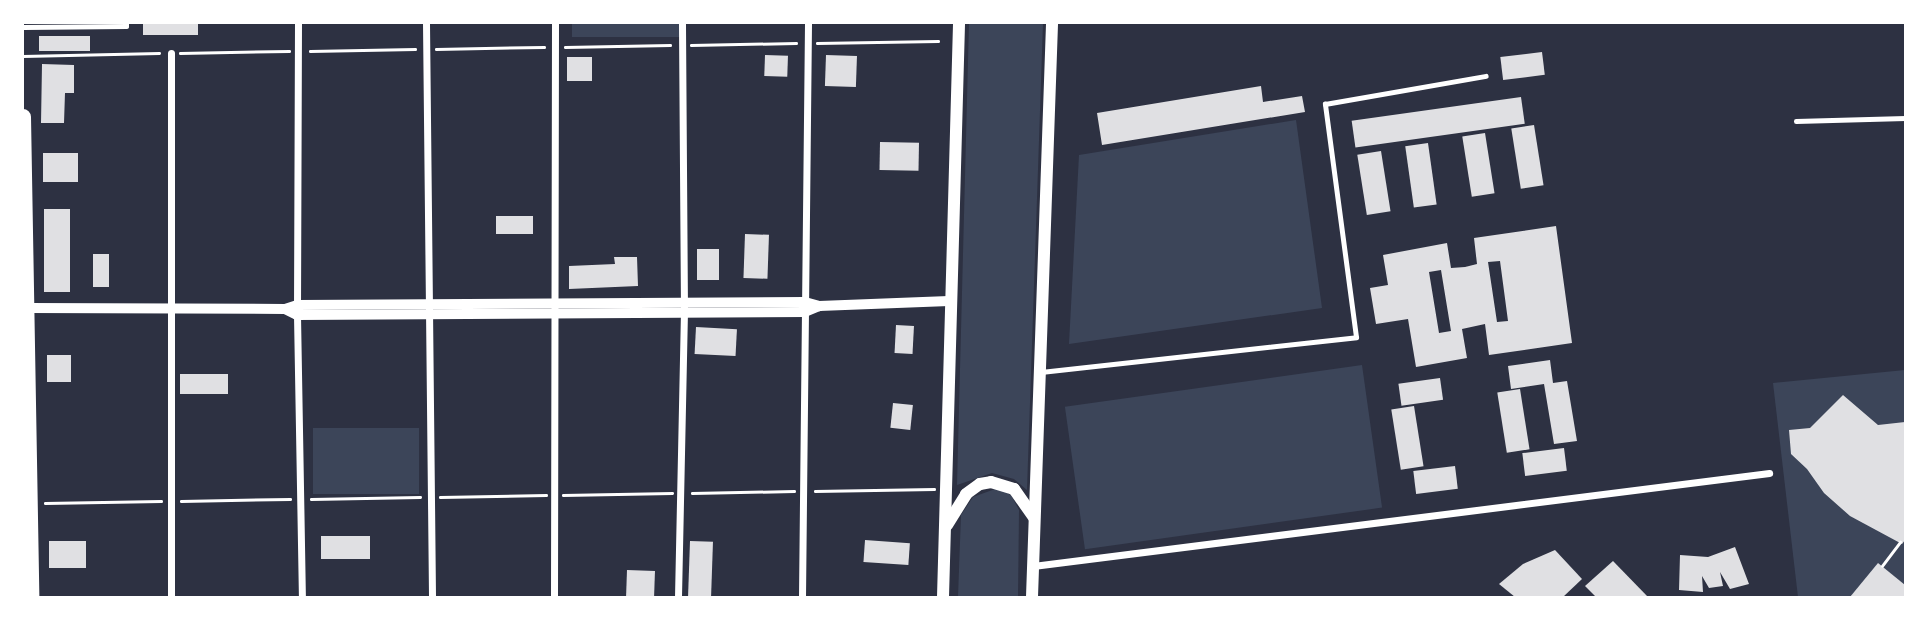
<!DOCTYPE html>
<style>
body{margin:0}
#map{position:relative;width:1928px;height:620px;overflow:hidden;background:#2d3142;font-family:Overpass,sans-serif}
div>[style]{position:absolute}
.green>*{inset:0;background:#3c4559;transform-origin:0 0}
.building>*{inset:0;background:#e0e0e3;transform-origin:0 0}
.path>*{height:2.5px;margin:-1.25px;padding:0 1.25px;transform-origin:1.25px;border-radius:1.25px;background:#fff}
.service>*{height:4.5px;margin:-2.25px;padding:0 2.25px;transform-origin:2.25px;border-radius:2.25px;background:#fff}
.minor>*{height:7px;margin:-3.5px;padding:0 3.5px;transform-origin:3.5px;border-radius:3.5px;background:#fff}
.tertiary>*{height:10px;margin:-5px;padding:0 5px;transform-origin:5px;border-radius:5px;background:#fff}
.secondary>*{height:12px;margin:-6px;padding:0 6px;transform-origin:6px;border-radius:6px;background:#fff}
.trunk>*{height:16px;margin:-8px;padding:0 8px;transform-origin:8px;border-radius:8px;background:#fff}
span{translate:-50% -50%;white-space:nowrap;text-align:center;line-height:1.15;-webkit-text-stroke:6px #fff;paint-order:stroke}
.frame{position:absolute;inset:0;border:24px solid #fff;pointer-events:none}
</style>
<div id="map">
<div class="green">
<i style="left:572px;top:23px;width:108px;height:14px"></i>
<i style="clip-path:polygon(969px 23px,1043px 23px,1027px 490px,1014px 479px,992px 473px,957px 485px)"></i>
<i style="clip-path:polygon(1296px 120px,1322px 308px,1069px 344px,1079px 155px)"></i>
<i style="left:1362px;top:365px;width:144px;height:300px;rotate:82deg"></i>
<i style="clip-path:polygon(1905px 370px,1905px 597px,1798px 597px,1773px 383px)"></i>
<i style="left:419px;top:428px;width:66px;height:106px;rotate:90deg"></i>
<i style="clip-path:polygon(998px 488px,1011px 495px,1019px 510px,1018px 597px,958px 597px,961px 515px,973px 497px)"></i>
</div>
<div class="building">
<i style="left:143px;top:23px;width:55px;height:12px"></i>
<i style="left:39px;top:36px;width:51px;height:15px"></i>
<i style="left:1542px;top:52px;width:23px;height:42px;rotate:83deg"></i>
<i style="left:765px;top:55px;width:23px;height:21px;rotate:2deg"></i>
<i style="left:826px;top:55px;width:31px;height:31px;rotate:2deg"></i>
<i style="left:567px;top:57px;width:25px;height:24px"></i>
<i style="clip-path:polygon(42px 64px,74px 65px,74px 93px,65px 93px,64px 123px,41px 123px)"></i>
<i style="clip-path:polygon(1261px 86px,1263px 102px,1302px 96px,1305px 112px,1102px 145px,1097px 113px)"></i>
<i style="left:1521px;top:97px;width:27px;height:171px;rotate:82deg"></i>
<i style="left:1534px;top:125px;width:61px;height:23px;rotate:81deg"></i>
<i style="left:1485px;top:133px;width:61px;height:23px;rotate:81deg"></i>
<i style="left:880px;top:142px;width:39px;height:28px;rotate:1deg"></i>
<i style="left:1428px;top:143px;width:62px;height:23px;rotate:82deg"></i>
<i style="left:1381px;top:151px;width:61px;height:24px;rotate:81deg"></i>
<i style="left:43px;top:153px;width:35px;height:29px"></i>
<i style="left:44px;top:209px;width:26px;height:83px"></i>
<i style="left:496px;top:216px;width:37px;height:18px"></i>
<i style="clip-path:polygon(evenodd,1556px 226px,1572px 343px,1489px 355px,1485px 324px,1462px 329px,1467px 358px,1416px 367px,1408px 319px,1376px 324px,1370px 288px,1388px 285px,1383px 255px,1447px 243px,1451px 268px,1465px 267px,1477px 264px,1474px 238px,1556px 226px,1500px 261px,1508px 321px,1497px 322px,1488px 262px,1500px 261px,1556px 226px,1441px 270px,1451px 331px,1439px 333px,1429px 272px,1441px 270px)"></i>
<i style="left:745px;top:234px;width:24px;height:44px;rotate:2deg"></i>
<i style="left:697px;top:249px;width:22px;height:31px"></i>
<i style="left:93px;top:254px;width:16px;height:33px"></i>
<i style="clip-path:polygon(614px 257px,637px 257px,638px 286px,569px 289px,569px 266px,615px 264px)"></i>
<i style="left:896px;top:325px;width:18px;height:28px;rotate:3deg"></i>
<i style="left:696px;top:327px;width:41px;height:27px;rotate:3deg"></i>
<i style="left:47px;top:355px;width:24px;height:27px"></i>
<i style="clip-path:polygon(1550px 360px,1553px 383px,1567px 381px,1577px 441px,1554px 444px,1544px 384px,1511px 389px,1508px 366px)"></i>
<i style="left:228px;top:374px;width:20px;height:48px;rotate:90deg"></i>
<i style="left:1440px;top:378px;width:22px;height:42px;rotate:82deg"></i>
<i style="left:1520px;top:389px;width:61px;height:23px;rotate:81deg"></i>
<i style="clip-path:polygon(1843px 395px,1878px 425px,1905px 422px,1905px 540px,1902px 544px,1850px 516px,1824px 493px,1807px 469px,1791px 454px,1789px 430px,1810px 428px)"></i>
<i style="left:893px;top:403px;width:20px;height:25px;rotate:6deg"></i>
<i style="left:1414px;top:406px;width:61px;height:23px;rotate:81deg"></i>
<i style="left:1564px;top:448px;width:23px;height:42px;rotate:83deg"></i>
<i style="left:1455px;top:466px;width:23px;height:42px;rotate:83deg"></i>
<i style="left:370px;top:536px;width:23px;height:49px;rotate:90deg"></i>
<i style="left:865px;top:540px;width:45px;height:22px;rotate:4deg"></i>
<i style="left:49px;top:541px;width:37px;height:27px"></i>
<i style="left:690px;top:541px;width:23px;height:56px;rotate:2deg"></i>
<i style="clip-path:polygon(1735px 547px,1749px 584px,1730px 589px,1720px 572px,1723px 586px,1709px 588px,1702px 576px,1703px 592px,1679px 590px,1680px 555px,1708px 557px)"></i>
<i style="clip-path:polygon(1555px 550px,1582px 579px,1563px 597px,1515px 597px,1499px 584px,1523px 564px)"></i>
<i style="clip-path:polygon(1613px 561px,1648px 597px,1596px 597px,1585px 586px)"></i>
<i style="clip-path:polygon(1878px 563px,1905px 585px,1905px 597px,1850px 597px)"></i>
<i style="left:627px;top:570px;width:28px;height:27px;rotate:2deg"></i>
</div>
<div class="path">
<i style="left:817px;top:43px;width:121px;rotate:-0.9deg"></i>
<i style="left:691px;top:45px;width:105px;rotate:-1.1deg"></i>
<i style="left:565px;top:47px;width:105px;rotate:-1.1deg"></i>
<i style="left:436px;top:49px;width:108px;rotate:-1.1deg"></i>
<i style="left:310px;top:51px;width:105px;rotate:-1.1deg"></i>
<i style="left:180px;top:53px;width:109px;rotate:-1.1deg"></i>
<i style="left:23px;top:56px;width:136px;rotate:-1.3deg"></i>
<i style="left:815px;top:491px;width:119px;rotate:-1deg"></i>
<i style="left:692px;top:493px;width:102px;rotate:-1.1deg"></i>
<i style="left:563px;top:495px;width:109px;rotate:-1.1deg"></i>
<i style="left:440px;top:497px;width:106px;rotate:-1.1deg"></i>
<i style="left:311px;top:499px;width:109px;rotate:-1.1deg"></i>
<i style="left:181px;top:501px;width:109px;rotate:-1.1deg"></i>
<i style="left:45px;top:503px;width:116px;rotate:-1deg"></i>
<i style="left:1882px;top:566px;width:30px;rotate:-53deg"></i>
</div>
<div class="service">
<i style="left:23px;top:27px;width:103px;rotate:-0.6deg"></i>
<i style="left:126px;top:26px;width:3px;rotate:-90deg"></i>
<i style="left:1796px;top:121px;width:109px;rotate:-1.6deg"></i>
<i style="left:1041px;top:372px;width:317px;rotate:-6.3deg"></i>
<i style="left:1356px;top:337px;width:235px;rotate:-97.6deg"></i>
<i style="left:1325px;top:104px;width:163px;rotate:-9.9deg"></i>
</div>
<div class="minor">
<i style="left:298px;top:23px;width:292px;rotate:90.2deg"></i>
<i style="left:297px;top:315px;width:282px;rotate:89deg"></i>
<i style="left:426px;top:23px;width:574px;rotate:89.4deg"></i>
<i style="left:1033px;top:566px;width:742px;rotate:-7.2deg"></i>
<i style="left:171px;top:597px;width:544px;rotate:-90deg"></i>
<i style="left:554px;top:597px;width:574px;rotate:-89.9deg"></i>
<i style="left:678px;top:597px;width:285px;rotate:-88.8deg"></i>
<i style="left:684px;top:312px;width:289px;rotate:-90.4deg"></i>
<i style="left:802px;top:597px;width:574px;rotate:-89.4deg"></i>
</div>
<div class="tertiary">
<i style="left:27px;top:308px;width:258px;rotate:0.2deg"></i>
<i style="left:285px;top:309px;width:13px;rotate:-18deg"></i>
<i style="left:297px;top:305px;width:508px;rotate:-0.34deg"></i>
<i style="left:805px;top:302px;width:15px;rotate:16deg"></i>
<i style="left:285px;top:309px;width:13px;rotate:27deg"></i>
<i style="left:297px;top:315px;width:508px;rotate:-0.34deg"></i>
<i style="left:805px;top:312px;width:15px;rotate:-23deg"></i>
<i style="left:819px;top:306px;width:130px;rotate:-2.2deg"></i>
</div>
<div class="secondary">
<i style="left:947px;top:525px;width:36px;rotate:-58deg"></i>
<i style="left:966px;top:494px;width:17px;rotate:-36deg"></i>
<i style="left:980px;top:484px;width:11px;rotate:-10deg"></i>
<i style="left:991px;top:482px;width:24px;rotate:17deg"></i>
<i style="left:1014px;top:489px;width:35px;rotate:55deg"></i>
<i style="left:943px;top:597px;width:574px;rotate:-88.4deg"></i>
<i style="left:1032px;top:597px;width:574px;rotate:-88deg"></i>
</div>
<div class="trunk">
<i style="left:23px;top:117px;width:480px;rotate:89deg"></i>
</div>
<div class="frame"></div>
</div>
